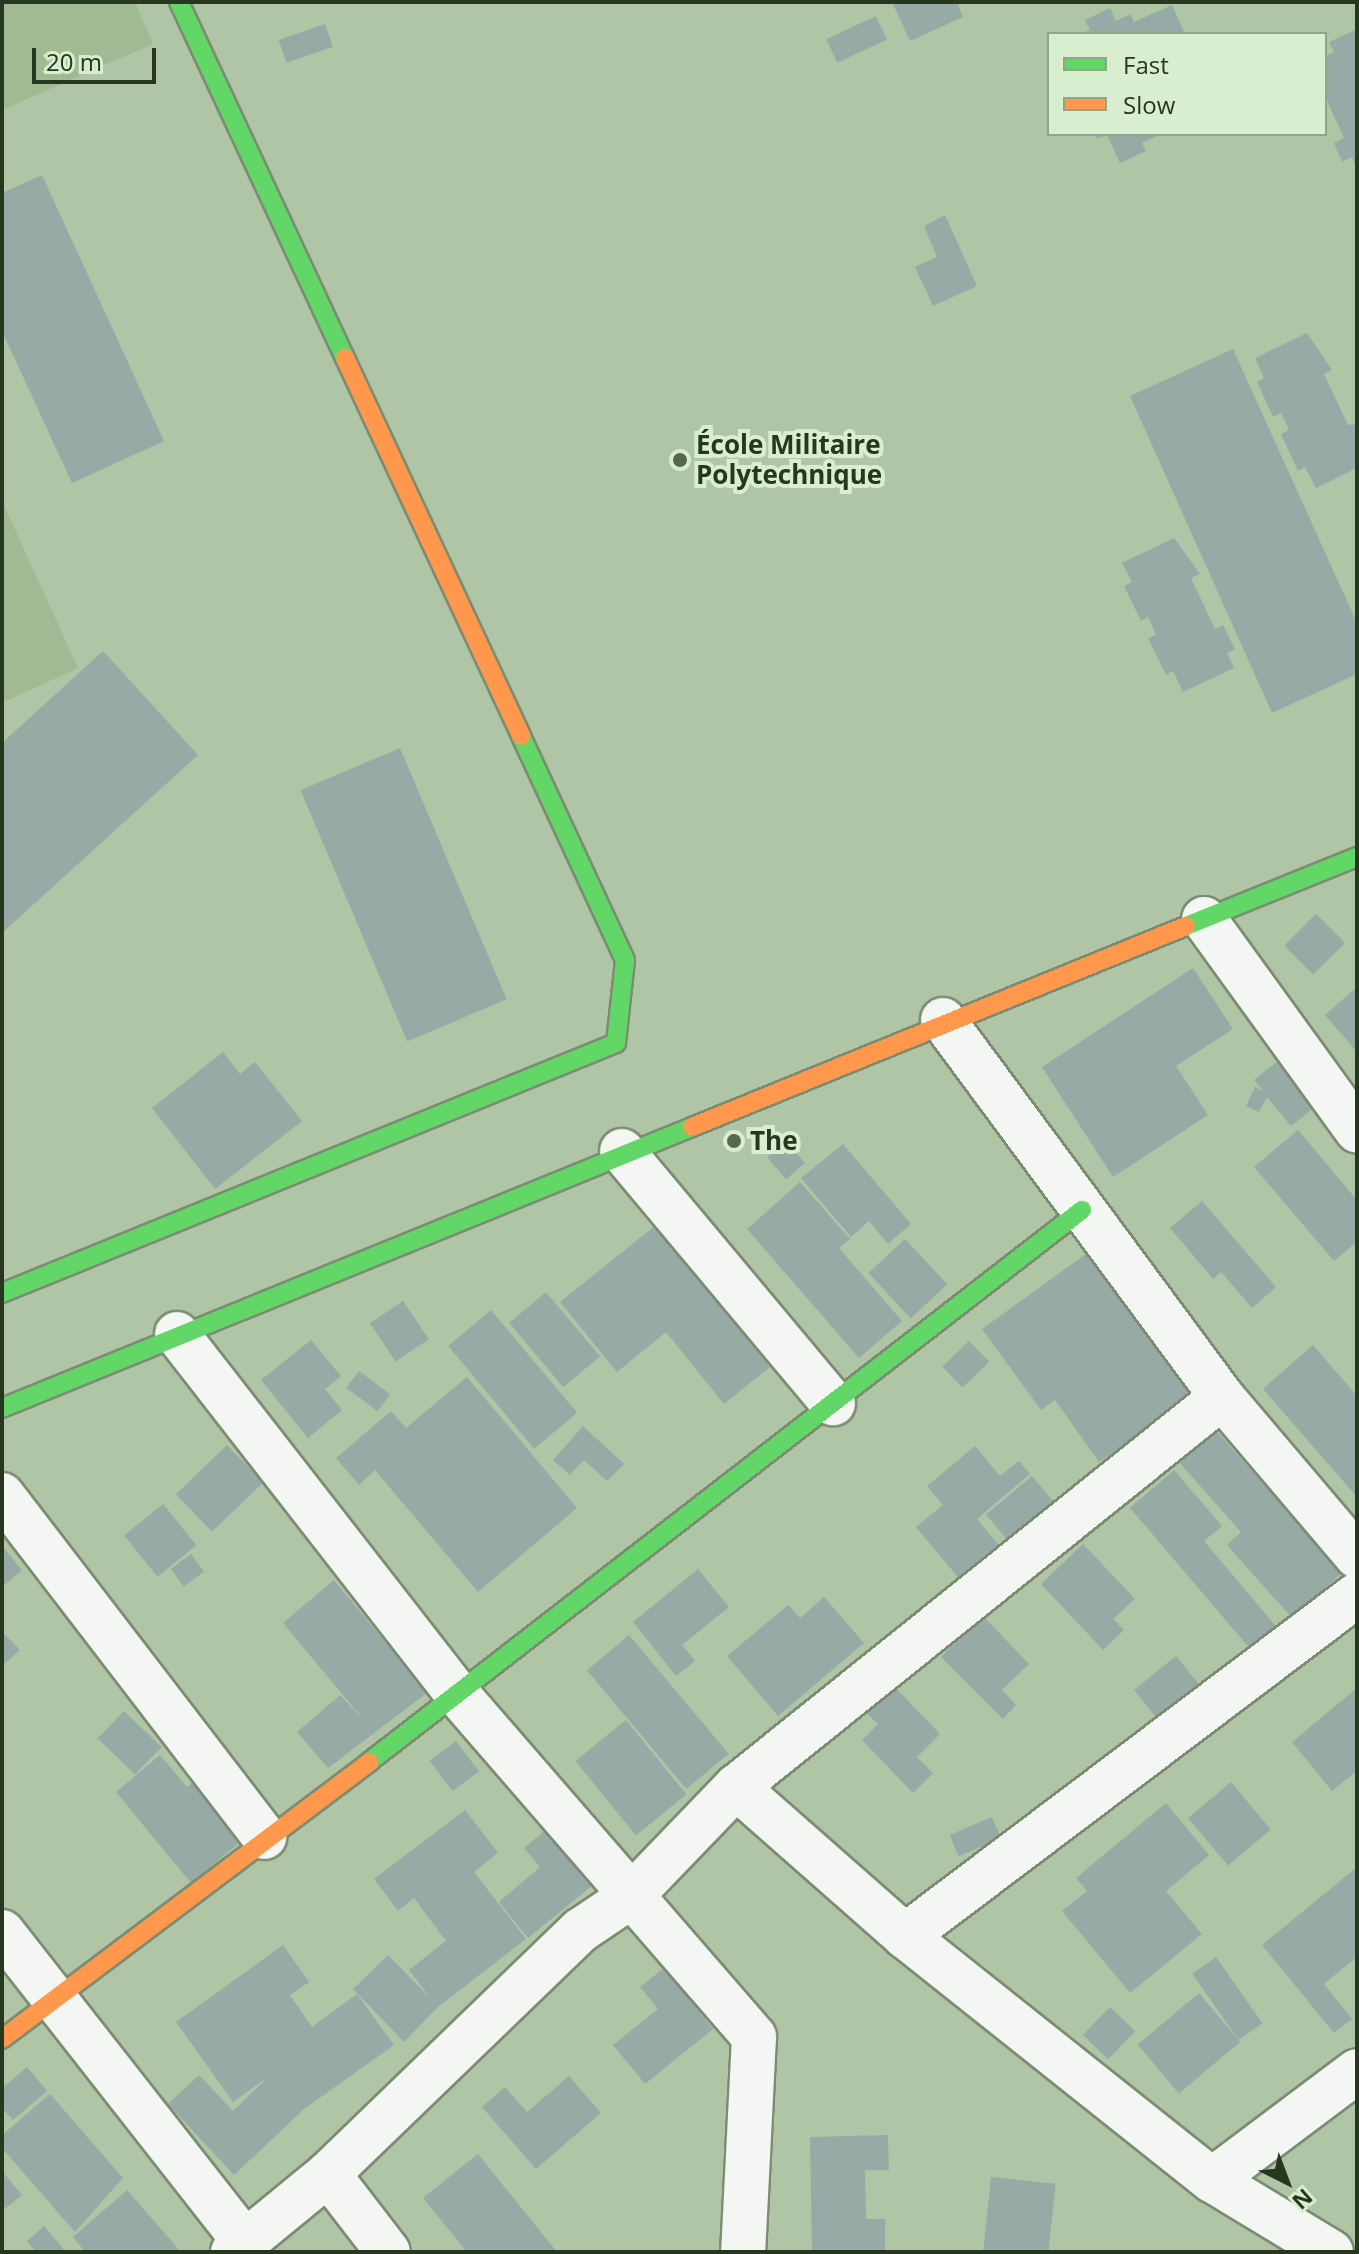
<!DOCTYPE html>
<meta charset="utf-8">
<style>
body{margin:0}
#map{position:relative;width:1359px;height:2254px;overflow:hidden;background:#b0c5a5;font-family:"Open Sans",sans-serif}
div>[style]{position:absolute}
.green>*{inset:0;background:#a1ba94}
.building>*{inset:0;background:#98aaa5;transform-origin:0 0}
.roads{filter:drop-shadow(2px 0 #7c8c73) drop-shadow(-2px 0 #7c8c73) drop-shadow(0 2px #7c8c73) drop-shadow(0 -2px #7c8c73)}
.street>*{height:44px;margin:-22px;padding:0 22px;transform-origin:22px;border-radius:22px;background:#f3f6f2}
.fast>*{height:18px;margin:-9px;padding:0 9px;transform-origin:9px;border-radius:9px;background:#63d668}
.slow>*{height:18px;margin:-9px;padding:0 9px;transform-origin:9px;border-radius:9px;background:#ff974d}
.dots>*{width:22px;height:22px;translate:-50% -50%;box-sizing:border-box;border:4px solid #d9edcf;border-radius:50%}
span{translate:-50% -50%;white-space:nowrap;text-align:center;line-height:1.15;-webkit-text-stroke:8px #d9edcf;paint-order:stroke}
.poi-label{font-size:26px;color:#27361f;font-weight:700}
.left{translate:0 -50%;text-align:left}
.frame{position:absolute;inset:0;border:4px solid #27361f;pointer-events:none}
.legend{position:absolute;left:1047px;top:32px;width:280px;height:104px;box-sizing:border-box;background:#d9edcf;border:2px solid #92a489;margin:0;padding:10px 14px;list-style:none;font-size:24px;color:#27361f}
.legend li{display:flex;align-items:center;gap:16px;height:40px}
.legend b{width:40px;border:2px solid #92a489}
.north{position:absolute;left:1247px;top:2142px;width:80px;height:80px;-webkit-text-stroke:6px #d9edcf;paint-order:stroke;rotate:138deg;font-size:22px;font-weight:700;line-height:32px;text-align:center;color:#27361f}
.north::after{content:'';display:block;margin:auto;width:28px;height:36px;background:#27361f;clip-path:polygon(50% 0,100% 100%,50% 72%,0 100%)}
.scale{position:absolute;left:32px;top:48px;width:124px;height:36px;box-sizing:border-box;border:4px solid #27361f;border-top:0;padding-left:10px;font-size:24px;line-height:28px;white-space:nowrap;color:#27361f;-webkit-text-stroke:6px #d9edcf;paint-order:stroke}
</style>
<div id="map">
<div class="green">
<i style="clip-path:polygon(2px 2px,135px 2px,153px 44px,2px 110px)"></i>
<i style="clip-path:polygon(2px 501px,78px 668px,2px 703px)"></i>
</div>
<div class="building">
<i style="clip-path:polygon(892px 2px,957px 2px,963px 17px,910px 41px)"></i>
<i style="clip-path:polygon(1172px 5px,1184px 32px,1179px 34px,1080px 34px,1090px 30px,1085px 20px,1110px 8px,1116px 21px,1130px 14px,1134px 22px)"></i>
<i style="left:876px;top:16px;width:26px;height:55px;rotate:65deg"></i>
<i style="left:325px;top:24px;width:24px;height:49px;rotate:71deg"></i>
<i style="clip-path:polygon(1355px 30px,1357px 35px,1357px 169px,1352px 157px,1342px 162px,1334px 143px,1344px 138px,1325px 96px,1325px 56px,1334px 52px,1329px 42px)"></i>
<i style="clip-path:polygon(1095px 134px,1161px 134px,1142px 143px,1146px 151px,1120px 163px,1107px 135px,1097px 139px)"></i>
<i style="clip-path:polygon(42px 175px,164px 441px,72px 483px,2px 331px,2px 193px)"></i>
<i style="clip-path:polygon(945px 215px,977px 286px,933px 306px,915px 267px,937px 257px,924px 226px)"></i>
<i style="clip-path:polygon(1307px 333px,1332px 370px,1324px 374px,1348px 425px,1357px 424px,1357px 468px,1316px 488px,1305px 467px,1298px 471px,1281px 434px,1289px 430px,1281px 413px,1273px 417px,1257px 382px,1264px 378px,1255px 358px)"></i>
<i style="clip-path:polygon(1233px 349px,1357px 623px,1357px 674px,1272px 713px,1130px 396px)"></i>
<i style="clip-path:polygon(1174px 538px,1200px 574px,1191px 578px,1215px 629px,1223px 625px,1235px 649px,1227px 653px,1234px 668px,1183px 692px,1173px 671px,1166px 675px,1148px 638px,1156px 635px,1148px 617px,1141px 621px,1124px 586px,1132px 582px,1122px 563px)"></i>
<i style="clip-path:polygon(103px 651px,198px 755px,2px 933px,2px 743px)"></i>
<i style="left:400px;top:748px;width:273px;height:108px;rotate:67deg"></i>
<i style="left:1316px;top:914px;width:41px;height:45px;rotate:45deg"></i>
<i style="clip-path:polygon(1193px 968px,1233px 1029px,1176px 1066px,1208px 1115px,1113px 1177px,1042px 1067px)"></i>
<i style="clip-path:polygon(1357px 987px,1357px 1052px,1325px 1015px)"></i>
<i style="clip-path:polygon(223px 1052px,240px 1074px,255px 1062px,302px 1121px,215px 1189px,152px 1108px)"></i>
<i style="clip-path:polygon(1278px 1061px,1315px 1107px,1291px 1126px,1267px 1097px,1259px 1112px,1246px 1106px,1255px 1087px,1263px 1091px,1254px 1080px)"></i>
<i style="clip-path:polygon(1298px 1130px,1357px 1200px,1357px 1242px,1334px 1261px,1254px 1167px)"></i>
<i style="left:786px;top:1141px;width:29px;height:25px;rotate:49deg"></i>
<i style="clip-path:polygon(843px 1144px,911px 1224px,888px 1244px,869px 1221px,851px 1237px,801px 1178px)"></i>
<i style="clip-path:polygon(800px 1182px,850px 1239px,839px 1248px,902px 1321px,859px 1358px,747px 1229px)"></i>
<i style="clip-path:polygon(1202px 1201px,1276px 1287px,1252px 1308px,1221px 1272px,1213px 1279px,1170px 1228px)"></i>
<i style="clip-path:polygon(656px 1225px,770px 1367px,724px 1404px,666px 1332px,617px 1372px,560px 1302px)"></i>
<i style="left:905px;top:1239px;width:62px;height:50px;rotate:47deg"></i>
<i style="clip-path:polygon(1090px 1251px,1195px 1397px,1099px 1462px,1055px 1400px,1041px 1410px,982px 1329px)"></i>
<i style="left:546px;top:1292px;width:84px;height:48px;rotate:50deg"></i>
<i style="left:403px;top:1301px;width:46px;height:40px;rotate:56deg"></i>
<i style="left:491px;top:1310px;width:134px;height:56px;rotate:50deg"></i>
<i style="clip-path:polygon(311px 1340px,341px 1376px,325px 1389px,342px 1410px,308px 1438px,261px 1380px)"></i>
<i style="left:969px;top:1341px;width:29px;height:37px;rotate:46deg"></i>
<i style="clip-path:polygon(1313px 1345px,1357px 1396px,1357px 1497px,1263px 1389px)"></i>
<i style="left:359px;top:1371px;width:39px;height:21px;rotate:37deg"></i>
<i style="clip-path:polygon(467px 1377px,577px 1508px,478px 1592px,375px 1470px,359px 1485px,336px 1458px,391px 1411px,406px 1428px)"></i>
<i style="clip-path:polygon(583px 1426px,624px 1464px,607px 1481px,584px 1460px,570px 1475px,553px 1460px)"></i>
<i style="clip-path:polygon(1213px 1427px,1342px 1573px,1320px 1592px,1330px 1604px,1302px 1629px,1227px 1545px,1241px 1532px,1177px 1460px)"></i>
<i style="left:227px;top:1445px;width:52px;height:71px;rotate:46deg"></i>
<i style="clip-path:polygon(975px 1446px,1000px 1476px,1019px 1461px,1030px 1474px,977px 1519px,1002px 1549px,962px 1582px,916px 1527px,943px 1505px,927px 1486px)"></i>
<i style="clip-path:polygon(1174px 1470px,1222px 1526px,1204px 1541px,1278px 1629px,1252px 1651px,1130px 1508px)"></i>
<i style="left:1032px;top:1476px;width:38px;height:60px;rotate:50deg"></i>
<i style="left:163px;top:1504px;width:53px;height:50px;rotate:51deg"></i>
<i style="clip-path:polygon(1083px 1544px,1135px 1599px,1113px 1619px,1124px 1630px,1103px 1650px,1041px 1584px)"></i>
<i style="clip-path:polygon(2px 1546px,22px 1570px,2px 1587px)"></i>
<i style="left:191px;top:1554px;width:22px;height:25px;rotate:54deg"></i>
<i style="clip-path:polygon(698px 1569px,729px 1607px,682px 1645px,695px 1661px,676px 1676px,633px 1622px)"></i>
<i style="clip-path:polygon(334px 1580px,427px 1693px,328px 1768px,297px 1732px,340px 1695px,367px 1724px,283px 1623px)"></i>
<i style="clip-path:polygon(824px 1597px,864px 1643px,778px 1716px,727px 1656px,788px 1605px,800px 1618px)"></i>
<i style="clip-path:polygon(983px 1616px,1029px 1664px,1002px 1690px,1016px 1705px,1003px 1719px,941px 1657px)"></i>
<i style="clip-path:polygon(2px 1632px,20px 1650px,2px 1666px)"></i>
<i style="left:629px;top:1635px;width:155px;height:55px;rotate:50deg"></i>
<i style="left:1176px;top:1656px;width:46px;height:54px;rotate:51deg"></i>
<i style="clip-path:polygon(891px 1683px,940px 1734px,917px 1757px,933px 1773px,913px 1793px,862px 1740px,878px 1724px,864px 1711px)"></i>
<i style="clip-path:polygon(1357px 1688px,1357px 1771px,1332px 1791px,1292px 1742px)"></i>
<i style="left:124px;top:1711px;width:52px;height:38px;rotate:44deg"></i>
<i style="left:626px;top:1720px;width:96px;height:65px;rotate:51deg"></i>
<i style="left:456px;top:1741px;width:38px;height:33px;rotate:53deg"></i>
<i style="clip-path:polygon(160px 1755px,187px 1787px,196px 1779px,245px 1838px,191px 1883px,116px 1792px)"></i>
<i style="left:1231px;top:1782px;width:62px;height:56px;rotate:50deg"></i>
<i style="clip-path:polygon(1166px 1803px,1209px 1855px,1166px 1891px,1202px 1934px,1130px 1993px,1062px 1911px,1087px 1891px,1076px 1878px)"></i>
<i style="clip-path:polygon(465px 1810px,498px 1853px,474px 1872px,526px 1939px,438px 2007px,404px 2042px,353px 1989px,388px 1955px,431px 1999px,409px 1970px,446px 1941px,414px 1898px,398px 1911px,374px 1879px)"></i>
<i style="left:992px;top:1817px;width:23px;height:46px;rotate:67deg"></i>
<i style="clip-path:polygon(547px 1829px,594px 1884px,528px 1938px,499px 1902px,540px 1867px,524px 1848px)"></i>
<i style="clip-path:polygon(1357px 1867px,1357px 1957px,1324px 1984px,1352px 2019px,1334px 2033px,1262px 1945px)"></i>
<i style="clip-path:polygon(283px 1945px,309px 1982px,290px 1995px,312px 2027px,357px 1994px,394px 2045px,304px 2109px,234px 2175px,168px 2104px,199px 2075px,233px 2111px,268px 2077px,233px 2102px,176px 2022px)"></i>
<i style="left:1216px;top:1957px;width:81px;height:29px;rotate:55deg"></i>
<i style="clip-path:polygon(664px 1968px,713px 2029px,645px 2084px,613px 2045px,658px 2009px,640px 1987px)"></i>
<i style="left:1199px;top:1993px;width:64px;height:80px;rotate:50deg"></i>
<i style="left:1110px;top:2007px;width:35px;height:39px;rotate:44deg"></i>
<i style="clip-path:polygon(27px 2067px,47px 2091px,13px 2120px,2px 2108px,2px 2088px)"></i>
<i style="clip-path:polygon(569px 2076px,601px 2113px,536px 2169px,482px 2107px,505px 2087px,527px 2112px)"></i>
<i style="clip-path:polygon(50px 2094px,123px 2178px,75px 2232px,2px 2148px,2px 2135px)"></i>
<i style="clip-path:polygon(888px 2135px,889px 2170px,865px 2170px,866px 2219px,885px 2219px,885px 2252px,812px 2252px,810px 2137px)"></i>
<i style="clip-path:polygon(478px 2154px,557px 2252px,467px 2252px,423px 2198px)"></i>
<i style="clip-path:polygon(2px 2171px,22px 2195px,2px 2211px)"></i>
<i style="left:991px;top:2177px;width:65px;height:75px;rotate:6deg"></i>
<i style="clip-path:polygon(127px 2190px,181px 2252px,85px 2252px,73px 2237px)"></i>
<i style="clip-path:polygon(44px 2226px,66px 2252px,36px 2252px,27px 2241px)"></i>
</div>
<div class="roads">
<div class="street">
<i style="left:1204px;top:919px;width:261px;rotate:54.1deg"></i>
<i style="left:943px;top:1020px;width:469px;rotate:53.5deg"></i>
<i style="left:1222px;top:1397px;width:209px;rotate:49.7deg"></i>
<i style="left:622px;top:1151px;width:329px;rotate:50.1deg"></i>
<i style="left:177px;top:1334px;width:457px;rotate:52.1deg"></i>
<i style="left:458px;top:1695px;width:452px;rotate:49.1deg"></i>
<i style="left:754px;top:2037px;width:215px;rotate:92.9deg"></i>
<i style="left:2px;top:1495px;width:431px;rotate:52.5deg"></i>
<i style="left:736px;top:1787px;width:225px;rotate:41.4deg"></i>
<i style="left:905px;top:1936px;width:392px;rotate:38.5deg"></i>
<i style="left:1212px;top:2180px;width:139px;rotate:31.2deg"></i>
<i style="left:2px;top:1932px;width:394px;rotate:51.9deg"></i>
<i style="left:905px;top:1936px;width:566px;rotate:-37.03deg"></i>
<i style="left:328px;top:2174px;width:98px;rotate:52.4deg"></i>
<i style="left:1212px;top:2180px;width:181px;rotate:-36.9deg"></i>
<i style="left:233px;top:2252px;width:123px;rotate:-39.4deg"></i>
<i style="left:328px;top:2174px;width:351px;rotate:-44deg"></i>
<i style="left:581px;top:1930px;width:59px;rotate:-34deg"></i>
<i style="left:630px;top:1897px;width:153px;rotate:-46.1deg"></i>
<i style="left:736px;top:1787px;width:623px;rotate:-38.75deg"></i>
</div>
<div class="fast">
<i style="left:179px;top:2px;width:393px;rotate:65deg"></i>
<i style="left:1186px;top:926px;width:184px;rotate:-22deg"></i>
<i style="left:2px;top:1293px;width:663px;rotate:-22.15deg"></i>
<i style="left:616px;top:1043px;width:83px;rotate:-83.8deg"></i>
<i style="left:625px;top:960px;width:247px;rotate:-114.9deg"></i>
<i style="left:2px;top:1408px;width:745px;rotate:-22.16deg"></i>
<i style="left:369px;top:1762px;width:902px;rotate:-37.75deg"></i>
</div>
<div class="slow">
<i style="left:345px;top:358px;width:417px;rotate:65deg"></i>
<i style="left:692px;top:1127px;width:533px;rotate:-22.14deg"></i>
<i style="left:2px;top:2039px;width:460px;rotate:-37deg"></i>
</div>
</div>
<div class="dots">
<i style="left:680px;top:460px;background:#57684e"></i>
<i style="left:734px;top:1141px;background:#57684e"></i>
</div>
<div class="poi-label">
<span class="left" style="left:696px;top:460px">École Militaire<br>Polytechnique</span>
<span class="left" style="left:750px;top:1141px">The</span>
</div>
<div class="frame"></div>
<ul class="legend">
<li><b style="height:10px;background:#63d668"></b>Fast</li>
<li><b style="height:10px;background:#ff974d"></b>Slow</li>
</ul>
<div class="north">N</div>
<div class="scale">20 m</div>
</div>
